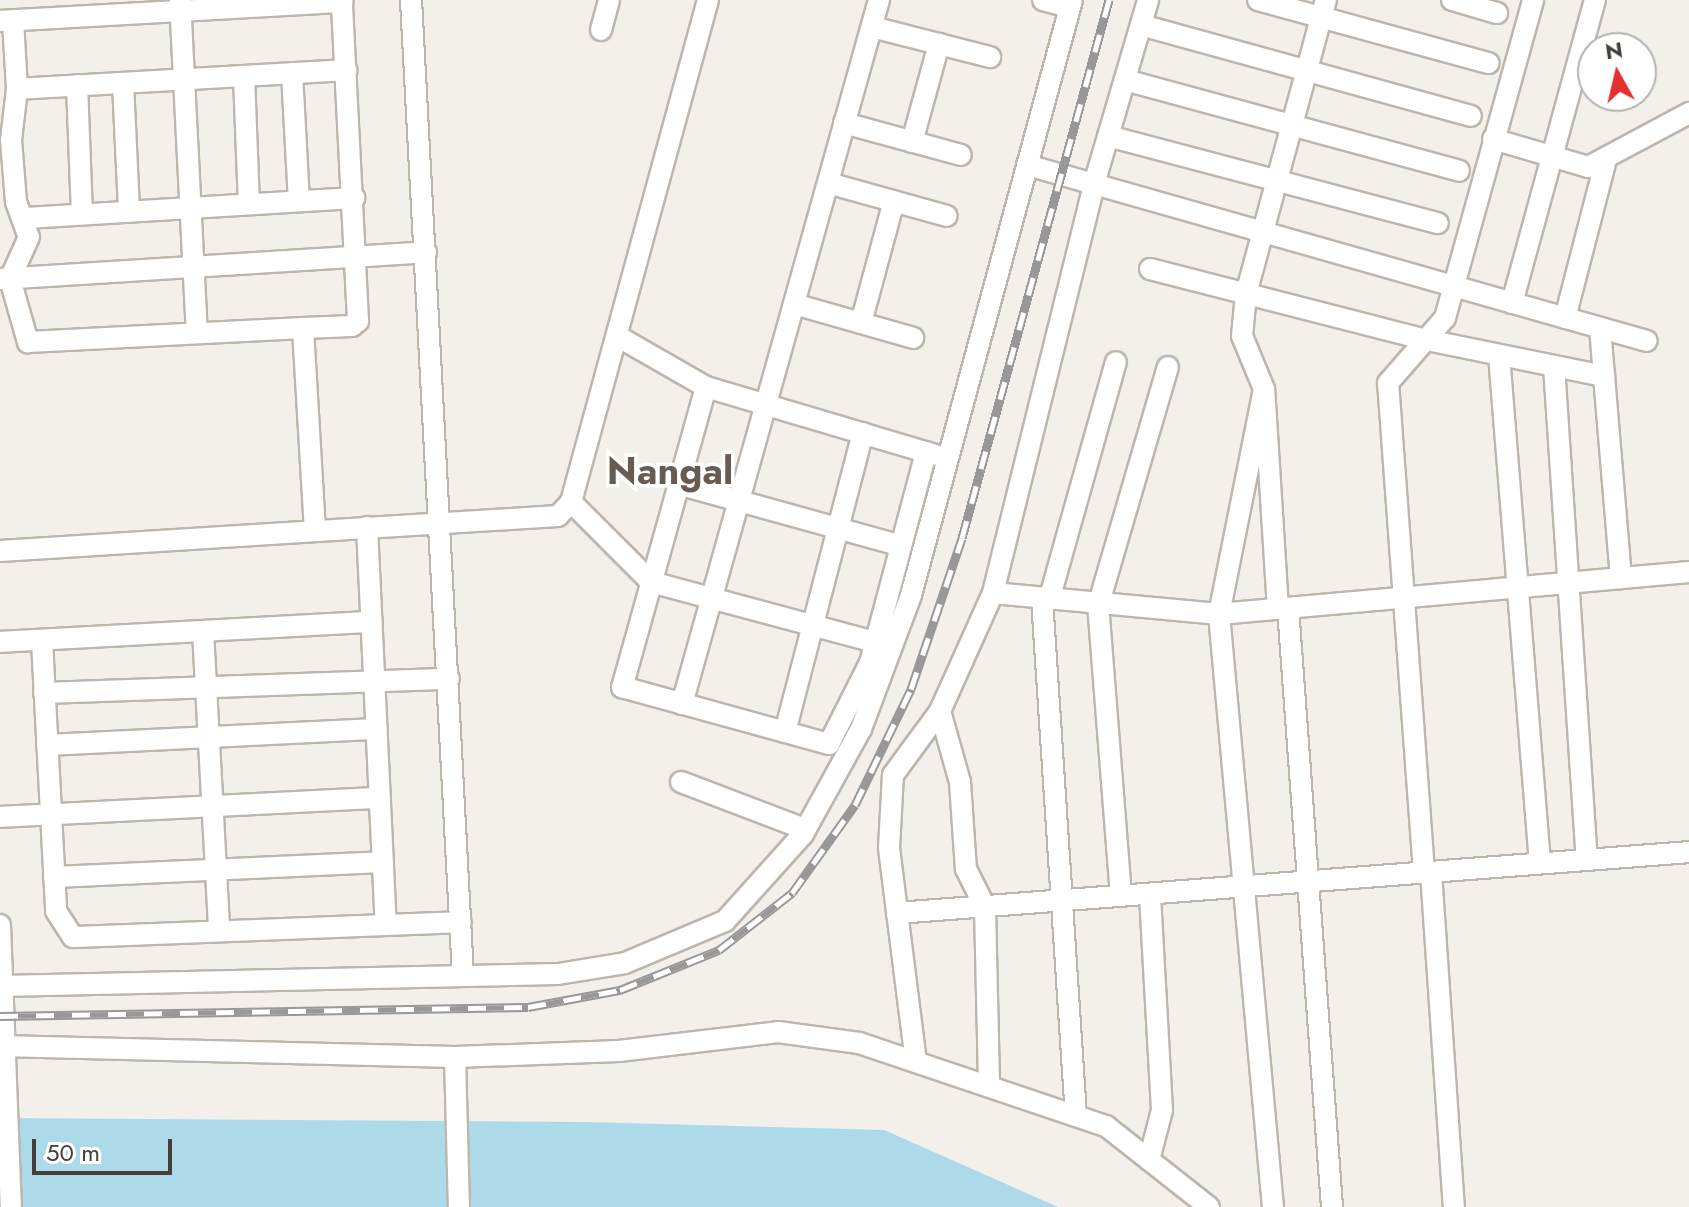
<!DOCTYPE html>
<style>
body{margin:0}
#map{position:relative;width:1689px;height:1207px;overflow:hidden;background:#f3efea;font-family:Jost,sans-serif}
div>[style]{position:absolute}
.water>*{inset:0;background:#addae9}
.roads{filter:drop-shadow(2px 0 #beb5ad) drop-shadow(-2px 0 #beb5ad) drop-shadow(0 2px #beb5ad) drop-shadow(0 -2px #beb5ad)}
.minor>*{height:20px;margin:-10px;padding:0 10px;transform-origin:10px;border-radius:10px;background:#fff}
.rail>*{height:9px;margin-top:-4.5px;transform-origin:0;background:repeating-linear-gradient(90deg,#fff 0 18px,#989898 0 36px);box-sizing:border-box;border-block:2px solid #989898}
span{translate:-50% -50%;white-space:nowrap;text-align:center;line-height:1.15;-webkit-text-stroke:7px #fff;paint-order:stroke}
.district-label{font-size:38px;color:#685b51;font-weight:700}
.north{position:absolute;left:1577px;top:32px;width:80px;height:80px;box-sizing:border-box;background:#fff;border:2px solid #b5b2b0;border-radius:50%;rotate:352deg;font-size:22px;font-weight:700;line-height:32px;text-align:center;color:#463f39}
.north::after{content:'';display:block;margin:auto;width:28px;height:36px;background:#e43030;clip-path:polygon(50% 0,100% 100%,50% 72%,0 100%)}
.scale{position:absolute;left:32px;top:1139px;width:140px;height:36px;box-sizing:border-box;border:4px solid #463f39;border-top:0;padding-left:10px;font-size:24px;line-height:28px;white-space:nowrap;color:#463f39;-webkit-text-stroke:6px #fff;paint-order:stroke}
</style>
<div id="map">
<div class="water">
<i style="clip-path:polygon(0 1118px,585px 1122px,884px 1130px,1058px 1207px,0 1207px)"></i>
</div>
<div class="roads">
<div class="minor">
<i style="left:180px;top:0;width:333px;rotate:87.1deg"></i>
<i style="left:411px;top:0;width:976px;rotate:86.95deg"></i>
<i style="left:1043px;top:0;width:28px;rotate:15deg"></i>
<i style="left:1258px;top:0;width:239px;rotate:15.3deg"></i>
<i style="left:1452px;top:0;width:47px;rotate:16.1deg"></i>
<i style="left:0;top:21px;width:343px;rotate:-3.2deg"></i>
<i style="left:13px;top:21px;width:68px;rotate:86.6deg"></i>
<i style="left:17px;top:89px;width:51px;rotate:96.7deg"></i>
<i style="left:11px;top:140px;width:62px;rotate:85.4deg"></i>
<i style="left:16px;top:202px;width:37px;rotate:70deg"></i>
<i style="left:29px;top:237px;width:46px;rotate:114.3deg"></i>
<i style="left:10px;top:279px;width:66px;rotate:74.1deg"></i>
<i style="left:28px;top:342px;width:275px;rotate:-2.9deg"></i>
<i style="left:1141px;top:25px;width:342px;rotate:15.4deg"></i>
<i style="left:872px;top:27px;width:122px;rotate:14.3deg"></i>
<i style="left:601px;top:30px;width:31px;rotate:-75deg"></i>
<i style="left:292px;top:73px;width:128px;rotate:86.9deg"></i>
<i style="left:244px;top:76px;width:128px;rotate:87.8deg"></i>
<i style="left:1125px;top:80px;width:346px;rotate:15.2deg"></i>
<i style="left:123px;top:83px;width:129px;rotate:87.3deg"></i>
<i style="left:77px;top:85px;width:129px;rotate:87.8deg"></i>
<i style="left:17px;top:89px;width:330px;rotate:-3.3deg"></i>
<i style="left:844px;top:123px;width:121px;rotate:15.3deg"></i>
<i style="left:1108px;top:136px;width:341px;rotate:14.8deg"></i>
<i style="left:1493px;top:139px;width:99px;rotate:16.4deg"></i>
<i style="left:1588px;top:167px;width:115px;rotate:-28.1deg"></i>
<i style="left:912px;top:142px;width:102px;rotate:-74.6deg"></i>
<i style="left:1027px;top:165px;width:644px;rotate:15.85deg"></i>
<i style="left:828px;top:183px;width:123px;rotate:15.5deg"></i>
<i style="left:26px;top:218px;width:329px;rotate:-3.5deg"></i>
<i style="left:1150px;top:269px;width:286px;rotate:14.4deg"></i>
<i style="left:1427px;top:340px;width:181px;rotate:11.5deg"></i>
<i style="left:0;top:279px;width:427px;rotate:-3.6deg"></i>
<i style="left:1512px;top:303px;width:314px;rotate:-74.7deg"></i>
<i style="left:794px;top:304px;width:124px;rotate:15.9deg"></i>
<i style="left:1565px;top:318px;width:163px;rotate:-75.5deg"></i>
<i style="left:861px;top:323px;width:126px;rotate:-74.9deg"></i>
<i style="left:1600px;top:328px;width:251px;rotate:85.2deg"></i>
<i style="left:617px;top:336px;width:103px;rotate:29.8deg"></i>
<i style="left:706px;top:387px;width:240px;rotate:16.5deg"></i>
<i style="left:1499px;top:355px;width:510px;rotate:85.39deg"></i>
<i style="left:1554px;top:366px;width:494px;rotate:86.2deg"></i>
<i style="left:706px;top:387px;width:312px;rotate:105.6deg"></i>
<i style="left:622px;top:687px;width:215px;rotate:15.4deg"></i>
<i style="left:829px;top:744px;width:91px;rotate:-63.2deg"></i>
<i style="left:870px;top:663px;width:218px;rotate:-75.1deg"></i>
<i style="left:1264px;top:389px;width:229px;rotate:101.3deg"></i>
<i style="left:1219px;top:614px;width:595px;rotate:84.8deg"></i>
<i style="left:678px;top:484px;width:231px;rotate:15.5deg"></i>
<i style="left:571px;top:502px;width:113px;rotate:45deg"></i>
<i style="left:651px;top:582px;width:232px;rotate:15deg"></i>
<i style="left:367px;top:527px;width:398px;rotate:87.3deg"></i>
<i style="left:315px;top:531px;width:203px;rotate:-93.4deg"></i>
<i style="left:303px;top:328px;width:49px;rotate:-2.3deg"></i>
<i style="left:352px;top:326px;width:8px;rotate:-40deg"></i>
<i style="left:358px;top:321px;width:321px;rotate:-92.9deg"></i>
<i style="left:0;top:551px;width:559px;rotate:-3.59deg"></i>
<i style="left:558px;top:516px;width:19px;rotate:-47deg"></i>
<i style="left:571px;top:502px;width:520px;rotate:-74.74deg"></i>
<i style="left:993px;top:593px;width:227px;rotate:5.3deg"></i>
<i style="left:1219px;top:614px;width:472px;rotate:-5.1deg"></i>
<i style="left:1042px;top:599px;width:518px;rotate:86.24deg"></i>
<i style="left:1049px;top:600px;width:247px;rotate:-74.3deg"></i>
<i style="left:1288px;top:608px;width:601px;rotate:85.8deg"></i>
<i style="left:1278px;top:609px;width:220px;rotate:-93.6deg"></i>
<i style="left:1264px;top:389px;width:57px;rotate:-112.5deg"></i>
<i style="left:1242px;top:336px;width:42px;rotate:-84.6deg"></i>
<i style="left:1246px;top:294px;width:305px;rotate:-74.8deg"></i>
<i style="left:203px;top:631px;width:300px;rotate:86.9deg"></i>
<i style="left:42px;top:641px;width:270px;rotate:87deg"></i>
<i style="left:56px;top:911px;width:31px;rotate:57deg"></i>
<i style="left:73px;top:937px;width:388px;rotate:-2.2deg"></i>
<i style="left:0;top:642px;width:372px;rotate:-3.1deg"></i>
<i style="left:44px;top:693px;width:405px;rotate:-2deg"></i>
<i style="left:682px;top:704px;width:731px;rotate:-74.37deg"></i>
<i style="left:940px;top:711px;width:74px;rotate:74.3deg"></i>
<i style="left:960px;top:782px;width:87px;rotate:86.1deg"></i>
<i style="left:966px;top:869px;width:42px;rotate:63.4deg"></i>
<i style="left:985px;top:907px;width:179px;rotate:88.7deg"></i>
<i style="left:785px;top:732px;width:309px;rotate:-75.4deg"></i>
<i style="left:47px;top:745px;width:330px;rotate:-2.8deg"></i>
<i style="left:681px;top:782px;width:133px;rotate:20.8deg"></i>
<i style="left:0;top:817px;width:380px;rotate:-2.9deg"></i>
<i style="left:1424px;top:872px;width:490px;rotate:-94.2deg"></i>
<i style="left:1388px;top:383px;width:86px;rotate:-48.8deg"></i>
<i style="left:1445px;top:318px;width:330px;rotate:-74.5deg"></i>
<i style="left:1431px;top:872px;width:336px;rotate:86.1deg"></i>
<i style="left:54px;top:877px;width:329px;rotate:-2.6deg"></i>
<i style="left:1121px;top:896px;width:291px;rotate:-94.5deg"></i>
<i style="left:1098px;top:606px;width:249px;rotate:-73.7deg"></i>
<i style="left:897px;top:913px;width:794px;rotate:-4.4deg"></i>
<i style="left:0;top:925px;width:282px;rotate:87.8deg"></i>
<i style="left:0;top:986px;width:558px;rotate:-1.23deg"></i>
<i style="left:558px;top:974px;width:68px;rotate:-9.3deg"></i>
<i style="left:625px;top:963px;width:108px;rotate:-22.8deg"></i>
<i style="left:725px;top:921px;width:117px;rotate:-48.1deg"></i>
<i style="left:803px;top:834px;width:120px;rotate:-61.1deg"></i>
<i style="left:861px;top:729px;width:143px;rotate:-69.5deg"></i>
<i style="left:911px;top:595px;width:616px;rotate:-74.86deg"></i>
<i style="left:0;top:1046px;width:455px;rotate:1.4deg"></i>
<i style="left:455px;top:1057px;width:164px;rotate:-2.1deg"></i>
<i style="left:619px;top:1051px;width:160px;rotate:-6.8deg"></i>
<i style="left:778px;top:1032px;width:82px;rotate:7.7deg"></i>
<i style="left:859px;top:1043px;width:261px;rotate:18.6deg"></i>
<i style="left:1106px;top:1126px;width:131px;rotate:38.2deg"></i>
<i style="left:455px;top:1057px;width:150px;rotate:88.5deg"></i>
<i style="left:916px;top:1062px;width:216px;rotate:-97.2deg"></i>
<i style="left:889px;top:848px;width:73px;rotate:-86.9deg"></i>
<i style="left:893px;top:775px;width:79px;rotate:-53.7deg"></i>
<i style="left:940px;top:711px;width:129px;rotate:-65.8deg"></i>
<i style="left:993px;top:593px;width:421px;rotate:-76.1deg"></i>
<i style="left:1094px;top:184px;width:192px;rotate:-73.6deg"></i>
<i style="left:1149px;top:1160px;width:52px;rotate:-75.4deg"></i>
<i style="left:1162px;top:1110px;width:216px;rotate:-93.2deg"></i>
</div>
</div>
<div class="rail">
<i style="left:0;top:1016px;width:528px;rotate:-0.98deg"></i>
<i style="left:528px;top:1007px;width:94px;rotate:-10.5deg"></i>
<i style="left:620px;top:990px;width:107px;rotate:-22deg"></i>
<i style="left:719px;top:950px;width:93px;rotate:-38deg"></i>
<i style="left:792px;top:893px;width:108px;rotate:-54.4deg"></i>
<i style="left:855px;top:805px;width:129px;rotate:-64.2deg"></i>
<i style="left:911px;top:689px;width:159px;rotate:-71.3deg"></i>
<i style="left:962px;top:538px;width:558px;rotate:-74.72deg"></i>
</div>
<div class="district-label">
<span style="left:670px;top:471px">Nangal</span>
</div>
<div class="north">N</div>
<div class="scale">50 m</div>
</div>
